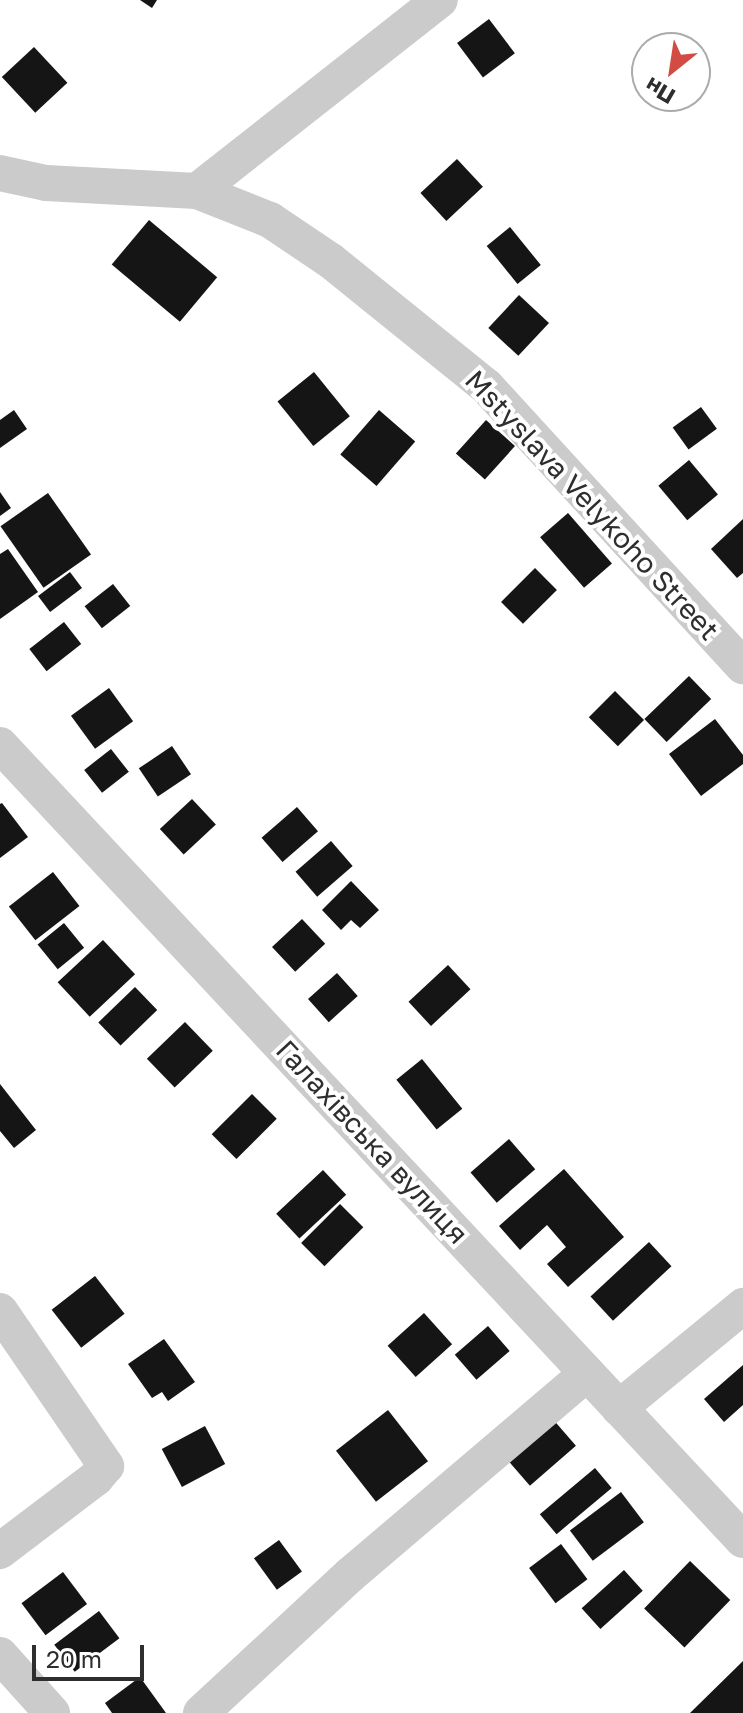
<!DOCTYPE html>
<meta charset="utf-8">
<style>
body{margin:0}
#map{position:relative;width:743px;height:1713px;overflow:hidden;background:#fff;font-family:"Golos Text",sans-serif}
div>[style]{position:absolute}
.building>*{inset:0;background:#151515;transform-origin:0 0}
.street>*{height:36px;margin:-18px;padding:0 18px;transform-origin:18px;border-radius:18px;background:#cbcbcb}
span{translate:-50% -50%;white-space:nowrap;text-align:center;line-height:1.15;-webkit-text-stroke:8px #fff;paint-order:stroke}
.street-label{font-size:28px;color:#2e2e2e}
.north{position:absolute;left:631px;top:32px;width:80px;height:80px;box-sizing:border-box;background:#fff;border:2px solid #ababab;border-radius:50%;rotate:210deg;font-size:22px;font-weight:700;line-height:32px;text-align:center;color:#2e2e2e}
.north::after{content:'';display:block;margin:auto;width:28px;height:36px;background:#d24c43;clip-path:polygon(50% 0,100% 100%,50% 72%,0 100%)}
.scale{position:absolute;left:32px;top:1645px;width:112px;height:36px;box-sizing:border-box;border:4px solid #2e2e2e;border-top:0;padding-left:10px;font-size:24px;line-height:28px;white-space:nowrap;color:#2e2e2e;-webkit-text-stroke:6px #fff;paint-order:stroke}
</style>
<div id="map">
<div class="building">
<i style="clip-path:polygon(140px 0,157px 0,152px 8px)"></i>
<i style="left:489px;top:19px;width:43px;height:40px;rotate:53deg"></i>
<i style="left:34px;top:47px;width:49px;height:44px;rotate:47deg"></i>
<i style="left:457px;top:159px;width:38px;height:50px;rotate:47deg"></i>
<i style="left:149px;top:220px;width:89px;height:58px;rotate:40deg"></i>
<i style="left:510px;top:227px;width:49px;height:30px;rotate:51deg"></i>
<i style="left:519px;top:295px;width:41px;height:45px;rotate:43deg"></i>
<i style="left:314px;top:372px;width:57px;height:47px;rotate:51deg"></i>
<i style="left:701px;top:407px;width:27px;height:35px;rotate:54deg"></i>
<i style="clip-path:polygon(14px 410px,27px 429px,0 448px,0 420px)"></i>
<i style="left:379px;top:410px;width:48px;height:59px;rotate:41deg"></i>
<i style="left:486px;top:420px;width:39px;height:45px;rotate:42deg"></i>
<i style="left:689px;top:460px;width:45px;height:40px;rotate:50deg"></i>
<i style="clip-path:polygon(0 492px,11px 508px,0 516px)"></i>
<i style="left:48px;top:493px;width:75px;height:58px;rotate:55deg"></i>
<i style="left:568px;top:513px;width:67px;height:37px;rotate:49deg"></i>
<i style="clip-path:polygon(743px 519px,743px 573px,737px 578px,711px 549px)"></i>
<i style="clip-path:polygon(8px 549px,38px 592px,0 619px,0 554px)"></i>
<i style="left:535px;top:568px;width:31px;height:48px;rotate:45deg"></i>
<i style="left:70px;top:572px;width:20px;height:40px;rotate:53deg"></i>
<i style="left:113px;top:584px;width:28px;height:36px;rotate:52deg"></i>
<i style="left:64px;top:622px;width:28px;height:44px;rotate:52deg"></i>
<i style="left:689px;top:676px;width:32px;height:62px;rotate:46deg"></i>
<i style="left:109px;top:688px;width:41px;height:47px;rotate:54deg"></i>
<i style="left:615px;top:691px;width:41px;height:37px;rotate:45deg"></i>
<i style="clip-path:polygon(715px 719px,743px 755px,743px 764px,701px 796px,669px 754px)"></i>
<i style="left:172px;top:746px;width:34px;height:40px;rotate:56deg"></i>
<i style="left:111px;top:749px;width:29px;height:34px;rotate:52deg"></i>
<i style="left:192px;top:799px;width:35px;height:44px;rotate:47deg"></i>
<i style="clip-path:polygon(2px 803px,28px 837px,0 858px,0 804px)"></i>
<i style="left:297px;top:807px;width:32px;height:47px;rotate:49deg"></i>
<i style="left:331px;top:841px;width:33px;height:47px;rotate:49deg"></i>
<i style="left:53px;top:872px;width:43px;height:56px;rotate:52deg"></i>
<i style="clip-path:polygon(351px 881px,379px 910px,360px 928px,351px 920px,341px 930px,322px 910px)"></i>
<i style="left:302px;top:919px;width:34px;height:41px;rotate:47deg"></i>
<i style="left:64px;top:923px;width:32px;height:34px;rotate:51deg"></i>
<i style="left:103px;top:940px;width:47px;height:62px;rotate:47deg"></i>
<i style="left:448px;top:965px;width:33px;height:54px;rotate:47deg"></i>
<i style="left:337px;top:973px;width:31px;height:39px;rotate:48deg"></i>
<i style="left:135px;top:987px;width:32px;height:51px;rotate:46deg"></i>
<i style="left:185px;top:1022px;width:40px;height:53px;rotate:46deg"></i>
<i style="left:422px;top:1059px;width:64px;height:33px;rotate:51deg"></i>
<i style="clip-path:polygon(0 1084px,36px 1130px,14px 1148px,0 1131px)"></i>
<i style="left:252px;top:1094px;width:35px;height:57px;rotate:45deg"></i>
<i style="left:509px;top:1139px;width:40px;height:51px;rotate:49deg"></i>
<i style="clip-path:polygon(564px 1169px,624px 1237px,568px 1287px,547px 1264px,566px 1247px,547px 1225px,520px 1250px,499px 1226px)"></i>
<i style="left:323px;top:1170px;width:34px;height:64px;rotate:47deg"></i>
<i style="left:340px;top:1204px;width:33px;height:55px;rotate:45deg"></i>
<i style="left:649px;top:1242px;width:33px;height:80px;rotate:47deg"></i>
<i style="left:95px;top:1276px;width:48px;height:55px;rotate:52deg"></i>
<i style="left:424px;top:1313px;width:42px;height:49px;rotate:48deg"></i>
<i style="left:488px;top:1326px;width:33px;height:44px;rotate:49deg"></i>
<i style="clip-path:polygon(164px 1339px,195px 1382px,168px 1401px,162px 1392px,152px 1398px,128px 1364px)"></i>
<i style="clip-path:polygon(743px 1365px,743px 1405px,724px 1422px,704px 1399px)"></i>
<i style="left:388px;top:1410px;width:65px;height:66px;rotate:52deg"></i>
<i style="left:551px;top:1417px;width:38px;height:61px;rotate:49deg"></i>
<i style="left:205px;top:1426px;width:43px;height:49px;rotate:62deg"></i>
<i style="left:595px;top:1468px;width:26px;height:72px;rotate:50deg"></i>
<i style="left:621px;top:1492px;width:38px;height:64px;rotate:53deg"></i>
<i style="left:279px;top:1540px;width:39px;height:31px;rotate:54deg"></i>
<i style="left:561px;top:1544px;width:44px;height:40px;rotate:53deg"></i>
<i style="left:690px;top:1561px;width:56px;height:66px;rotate:44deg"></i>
<i style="left:624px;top:1570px;width:28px;height:57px;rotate:48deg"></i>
<i style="left:63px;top:1572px;width:40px;height:52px;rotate:53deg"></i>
<i style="left:99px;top:1611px;width:34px;height:56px;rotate:53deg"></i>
<i style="clip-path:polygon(743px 1661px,743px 1713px,690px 1713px)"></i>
<i style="clip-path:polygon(140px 1677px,166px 1713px,112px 1713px,105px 1703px)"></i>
</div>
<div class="street">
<i style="left:0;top:173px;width:47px;rotate:12.3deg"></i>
<i style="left:46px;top:183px;width:151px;rotate:3deg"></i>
<i style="left:197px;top:191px;width:79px;rotate:21.7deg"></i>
<i style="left:270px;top:220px;width:73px;rotate:33.9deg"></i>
<i style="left:331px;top:261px;width:199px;rotate:38.9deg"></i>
<i style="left:486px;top:386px;width:380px;rotate:47.5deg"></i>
<i style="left:197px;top:191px;width:309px;rotate:-38.2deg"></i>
<i style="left:0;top:745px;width:1088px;rotate:46.94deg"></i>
<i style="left:0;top:1311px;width:188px;rotate:55.6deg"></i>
<i style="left:106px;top:1466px;width:16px;rotate:130deg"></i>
<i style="left:96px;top:1478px;width:121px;rotate:142.8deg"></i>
<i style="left:619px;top:1408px;width:161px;rotate:-39.4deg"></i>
<i style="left:0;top:1655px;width:78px;rotate:48.1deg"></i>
<i style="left:201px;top:1713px;width:203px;rotate:-42.8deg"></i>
<i style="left:350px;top:1575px;width:311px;rotate:-40.4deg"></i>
</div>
<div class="street-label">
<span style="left:592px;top:505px;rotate:47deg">Mstyslava Velykoho Street</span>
<span style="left:372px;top:1142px;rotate:47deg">Галахівська вулиця</span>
</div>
<div class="north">Пн</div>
<div class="scale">20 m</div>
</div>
